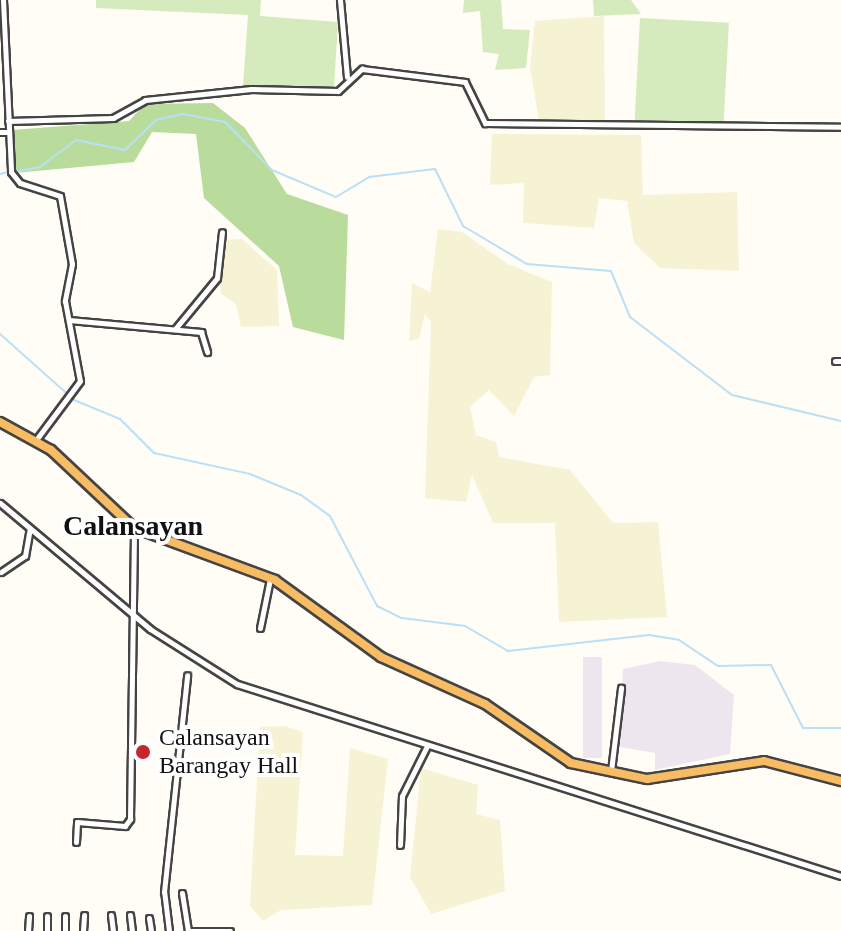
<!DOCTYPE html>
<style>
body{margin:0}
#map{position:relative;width:841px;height:931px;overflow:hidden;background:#fffdf5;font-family:Georgia,serif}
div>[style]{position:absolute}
.industrial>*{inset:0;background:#eee6ef;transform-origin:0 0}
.farmland>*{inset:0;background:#f6f3d4}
.green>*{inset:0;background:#d5ebbd;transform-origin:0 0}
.forest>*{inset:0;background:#b9dc9c}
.stream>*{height:2px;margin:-1px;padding:0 1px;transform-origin:1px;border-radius:1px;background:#b9e0f7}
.roads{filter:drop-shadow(2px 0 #444) drop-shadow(-2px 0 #444) drop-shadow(0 2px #444) drop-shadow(0 -2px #444)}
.minor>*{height:5px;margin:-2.5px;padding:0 2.5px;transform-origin:2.5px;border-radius:2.5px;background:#fff}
.trunk>*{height:8px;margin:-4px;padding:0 4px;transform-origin:4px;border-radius:4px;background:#f7bc64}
.dots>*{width:22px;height:22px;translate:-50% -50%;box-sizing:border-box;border:4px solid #fff;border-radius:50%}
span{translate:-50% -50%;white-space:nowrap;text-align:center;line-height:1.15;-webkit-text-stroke:8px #fff;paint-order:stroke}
.poi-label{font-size:24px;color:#111}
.left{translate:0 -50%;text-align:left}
.quarter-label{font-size:28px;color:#111;font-weight:700}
</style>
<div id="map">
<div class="industrial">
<i style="left:583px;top:657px;width:19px;height:101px"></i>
<i style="clip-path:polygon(660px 661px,695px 665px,734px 695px,730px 754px,655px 770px,655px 753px,619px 747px,623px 669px)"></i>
</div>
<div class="farmland">
<i style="clip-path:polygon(604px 16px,605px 128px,540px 126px,530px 68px,535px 21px)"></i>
<i style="clip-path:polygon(492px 134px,641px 135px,643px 195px,737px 192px,739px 271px,660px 268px,634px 243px,627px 201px,599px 198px,594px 228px,523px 223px,524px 183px,490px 185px)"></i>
<i style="clip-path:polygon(438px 229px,462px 232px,508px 264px,552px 282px,550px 375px,534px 377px,514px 416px,489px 390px,470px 407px,476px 435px,496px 442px,499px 457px,570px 470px,613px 523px,658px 522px,667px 617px,559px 622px,555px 523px,493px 523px,472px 475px,466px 502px,425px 498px,431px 322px,425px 314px,419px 339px,409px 341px,412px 283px,430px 292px)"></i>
<i style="clip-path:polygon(242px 239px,277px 270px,279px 326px,241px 327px,236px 304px,221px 294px,217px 240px)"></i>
<i style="clip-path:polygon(285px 726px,303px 732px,295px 855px,343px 856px,350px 748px,388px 759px,372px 905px,281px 910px,263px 921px,250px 906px,260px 727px)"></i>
<i style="clip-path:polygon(421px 768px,478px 785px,476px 814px,500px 820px,505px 891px,431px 914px,410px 877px)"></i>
</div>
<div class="green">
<i style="clip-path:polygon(96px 0,261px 0,260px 16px,338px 22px,334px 88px,243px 86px,248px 15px,96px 8px)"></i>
<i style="clip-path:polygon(464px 0,501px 0,503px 29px,530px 30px,526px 68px,495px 70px,499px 54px,483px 52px,480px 11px,463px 13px)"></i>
<i style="clip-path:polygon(593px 0,631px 0,641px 14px,594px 16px)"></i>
<i style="left:640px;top:18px;width:89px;height:107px;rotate:3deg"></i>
</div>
<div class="forest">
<i style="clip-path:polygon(213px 103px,245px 128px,287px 194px,348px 215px,344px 340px,293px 327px,279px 266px,204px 198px,196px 134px,152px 132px,134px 162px,15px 173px,12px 130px,129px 121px,145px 104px)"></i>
</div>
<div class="stream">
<i style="left:13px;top:172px;width:27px;rotate:-10deg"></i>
<i style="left:40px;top:167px;width:45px;rotate:-36.9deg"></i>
<i style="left:76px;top:140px;width:50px;rotate:11.5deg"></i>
<i style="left:125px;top:150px;width:43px;rotate:-44.1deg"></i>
<i style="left:156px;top:120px;width:28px;rotate:-13deg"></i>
<i style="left:183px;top:114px;width:43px;rotate:10.8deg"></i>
<i style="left:225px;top:122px;width:67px;rotate:45.6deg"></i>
<i style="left:272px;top:170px;width:69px;rotate:22.9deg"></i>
<i style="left:336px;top:197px;width:39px;rotate:-31deg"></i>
<i style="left:369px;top:177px;width:66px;rotate:-6.9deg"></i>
<i style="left:435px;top:169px;width:64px;rotate:63.8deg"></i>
<i style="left:463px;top:226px;width:74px;rotate:30.7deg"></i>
<i style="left:527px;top:264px;width:84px;rotate:4.8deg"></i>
<i style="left:611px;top:271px;width:50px;rotate:67.6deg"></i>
<i style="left:630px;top:317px;width:128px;rotate:37.4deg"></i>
<i style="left:732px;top:395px;width:112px;rotate:13.4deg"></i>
<i style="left:0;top:174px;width:8px;rotate:-14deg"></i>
<i style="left:0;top:334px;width:99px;rotate:41.7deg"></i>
<i style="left:74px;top:400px;width:50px;rotate:22.4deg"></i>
<i style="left:120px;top:419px;width:48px;rotate:45deg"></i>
<i style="left:154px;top:453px;width:98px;rotate:12.3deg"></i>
<i style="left:250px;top:474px;width:55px;rotate:22.4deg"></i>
<i style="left:301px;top:495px;width:36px;rotate:36deg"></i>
<i style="left:330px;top:516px;width:102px;rotate:62.4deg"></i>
<i style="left:377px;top:606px;width:28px;rotate:26deg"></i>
<i style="left:402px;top:618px;width:64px;rotate:7.2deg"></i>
<i style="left:465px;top:626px;width:50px;rotate:30.2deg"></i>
<i style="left:508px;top:651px;width:142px;rotate:-6.5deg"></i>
<i style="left:649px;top:635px;width:30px;rotate:9deg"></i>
<i style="left:679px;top:640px;width:47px;rotate:33.7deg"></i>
<i style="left:718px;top:666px;width:53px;rotate:-1.1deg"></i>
<i style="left:771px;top:665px;width:71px;rotate:63.1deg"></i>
<i style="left:803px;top:728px;width:38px"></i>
</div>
<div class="roads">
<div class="minor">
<i style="left:3px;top:0;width:172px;rotate:87.3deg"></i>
<i style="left:11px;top:172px;width:14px;rotate:51deg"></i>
<i style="left:20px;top:183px;width:42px;rotate:18deg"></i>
<i style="left:60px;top:196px;width:69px;rotate:80deg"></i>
<i style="left:72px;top:264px;width:38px;rotate:101deg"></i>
<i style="left:65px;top:301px;width:81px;rotate:79.4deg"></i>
<i style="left:80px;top:381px;width:74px;rotate:126.7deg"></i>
<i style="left:340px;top:0;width:77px;rotate:84.8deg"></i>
<i style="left:8px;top:121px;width:105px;rotate:-1.6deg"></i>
<i style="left:113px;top:118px;width:37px;rotate:-29deg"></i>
<i style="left:145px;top:100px;width:107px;rotate:-5.9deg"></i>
<i style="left:251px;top:89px;width:87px;rotate:1.3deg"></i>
<i style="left:338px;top:91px;width:33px;rotate:-43deg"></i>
<i style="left:362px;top:69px;width:104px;rotate:7.2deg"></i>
<i style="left:465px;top:82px;width:46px;rotate:64deg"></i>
<i style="left:485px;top:123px;width:356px;rotate:0.6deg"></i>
<i style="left:0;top:132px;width:9px"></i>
<i style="left:69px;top:320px;width:133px;rotate:5.2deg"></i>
<i style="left:201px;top:332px;width:21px;rotate:73deg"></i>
<i style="left:175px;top:329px;width:66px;rotate:-50.5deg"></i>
<i style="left:217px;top:278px;width:46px;rotate:-83.8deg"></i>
<i style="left:835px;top:361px;width:6px"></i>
<i style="left:0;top:503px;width:196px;rotate:40deg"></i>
<i style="left:150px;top:629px;width:103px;rotate:32.3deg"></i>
<i style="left:237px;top:684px;width:634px;rotate:17.63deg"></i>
<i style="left:1px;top:572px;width:29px;rotate:-34deg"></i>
<i style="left:25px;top:556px;width:27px;rotate:-80deg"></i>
<i style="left:260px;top:628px;width:50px;rotate:-78.5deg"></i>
<i style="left:611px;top:771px;width:84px;rotate:-83.1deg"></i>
<i style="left:76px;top:842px;width:20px;rotate:-87deg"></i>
<i style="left:77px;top:822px;width:48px;rotate:4.8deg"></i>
<i style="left:125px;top:826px;width:9px;rotate:-54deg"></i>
<i style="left:130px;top:819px;width:291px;rotate:-89.2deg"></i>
<i style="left:400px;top:845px;width:49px;rotate:-87.7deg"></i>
<i style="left:402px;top:796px;width:54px;rotate:-63.4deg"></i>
<i style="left:182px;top:893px;width:38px;rotate:81deg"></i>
<i style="left:111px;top:915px;width:16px;rotate:83deg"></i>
<i style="left:130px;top:915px;width:16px;rotate:83deg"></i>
<i style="left:149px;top:918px;width:13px;rotate:81deg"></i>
<i style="left:28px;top:931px;width:15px;rotate:-86deg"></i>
<i style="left:47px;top:931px;width:15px;rotate:-90deg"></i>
<i style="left:65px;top:931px;width:15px;rotate:-90deg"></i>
<i style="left:83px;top:931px;width:16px;rotate:-86deg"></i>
<i style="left:169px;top:931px;width:39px;rotate:-97deg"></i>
<i style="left:164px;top:892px;width:218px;rotate:-83.9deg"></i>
<i style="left:190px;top:931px;width:40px"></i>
</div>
<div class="trunk">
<i style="left:0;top:422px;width:58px;rotate:28.8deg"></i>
<i style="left:51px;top:450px;width:114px;rotate:43.2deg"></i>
<i style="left:134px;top:528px;width:150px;rotate:20.2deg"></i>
<i style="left:275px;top:580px;width:131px;rotate:36deg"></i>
<i style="left:381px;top:657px;width:114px;rotate:24.3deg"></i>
<i style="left:485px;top:704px;width:104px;rotate:34.5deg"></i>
<i style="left:571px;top:763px;width:78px;rotate:11.9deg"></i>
<i style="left:647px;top:779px;width:118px;rotate:-8.7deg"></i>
<i style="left:764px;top:761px;width:80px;rotate:14.6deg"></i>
</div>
</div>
<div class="dots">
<i style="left:143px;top:752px;background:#c4262e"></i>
</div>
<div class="poi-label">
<span class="left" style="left:159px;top:752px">Calansayan<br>Barangay Hall</span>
</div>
<div class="quarter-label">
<span style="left:133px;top:526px">Calansayan</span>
</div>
</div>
